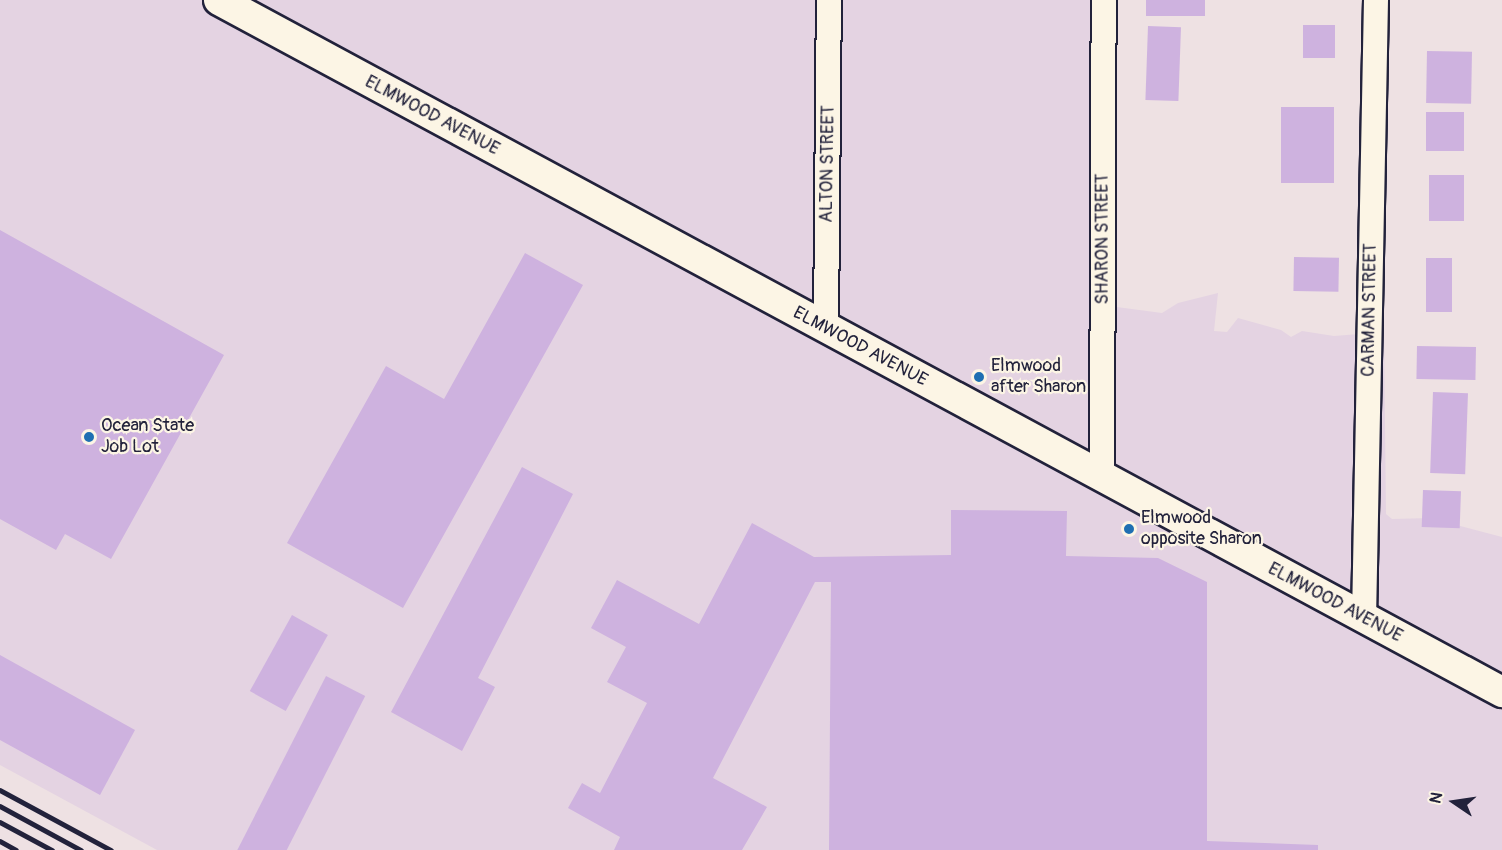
<!DOCTYPE html>
<style>
body{margin:0}
#map{position:relative;width:1502px;height:850px;overflow:hidden;background:#eee1e3;font-family:Pangolin,sans-serif}
div>[style]{position:absolute}
.built>*{inset:0;background:#e4d3e2}
.building>*{inset:0;background:#ceb2df;transform-origin:0 0}
.roads{filter:drop-shadow(2px 0 #22223b) drop-shadow(-2px 0 #22223b) drop-shadow(0 2px #22223b) drop-shadow(0 -2px #22223b)}
.minor>*{height:24px;margin:-12px;padding:0 12px;transform-origin:12px;border-radius:12px;background:#fcf5e5}
.major>*{height:30px;margin:-15px;padding:0 15px;transform-origin:15px;border-radius:15px;background:#fcf5e5}
.rail>*{height:4.5px;margin:-2.25px;padding:0 2.25px;transform-origin:2.25px;border-radius:2.25px;background:#22223b}
.dots>*{width:16px;height:16px;translate:-50% -50%;box-sizing:border-box;border:3px solid #fcf5e5;border-radius:50%}
span{translate:-50% -50%;white-space:nowrap;text-align:center;line-height:1.15;-webkit-text-stroke:4.5px #fcf5e5;paint-order:stroke}
.street-label{font-size:18px;color:#22223b}
.poi-label{font-size:18px;color:#22223b}
.left{translate:0 -50%;text-align:left}
.north{position:absolute;left:1424px;top:772px;width:60px;height:60px;-webkit-text-stroke:4px #fcf5e5;paint-order:stroke;rotate:283deg;font-size:16px;font-weight:700;line-height:24px;text-align:center;color:#22223b}
.north::after{content:'';display:block;margin:auto;width:21px;height:27px;background:#22223b;clip-path:polygon(50% 0,100% 100%,50% 72%,0 100%)}
</style>
<div id="map">
<div class="built">
<i style="clip-path:polygon(0 0,1111px 0,1109px 306px,1162px 313px,1178px 303px,1218px 293px,1214px 331px,1227px 332px,1238px 318px,1281px 330px,1291px 337px,1302px 331px,1334px 336px,1384px 332px,1386px 514px,1392px 519px,1430px 518px,1502px 537px,1502px 850px,157px 850px,0 765px)"></i>
</div>
<div class="building">
<i style="left:1146px;top:0;width:59px;height:16px"></i>
<i style="left:1303px;top:25px;width:32px;height:33px"></i>
<i style="left:1148px;top:26px;width:33px;height:74px;rotate:2deg"></i>
<i style="left:1427px;top:51px;width:45px;height:52px;rotate:1deg"></i>
<i style="left:1281px;top:107px;width:53px;height:76px"></i>
<i style="left:1426px;top:112px;width:38px;height:39px"></i>
<i style="left:1429px;top:175px;width:35px;height:46px"></i>
<i style="clip-path:polygon(0 230px,224px 355px,111px 559px,65px 534px,56px 550px,0 519px)"></i>
<i style="clip-path:polygon(525px 253px,583px 285px,403px 608px,287px 543px,386px 366px,444px 399px)"></i>
<i style="left:1294px;top:257px;width:45px;height:34px;rotate:1deg"></i>
<i style="left:1426px;top:258px;width:26px;height:54px"></i>
<i style="left:1417px;top:346px;width:59px;height:33px;rotate:1deg"></i>
<i style="left:1433px;top:392px;width:35px;height:81px;rotate:2deg"></i>
<i style="clip-path:polygon(522px 467px,573px 494px,478px 678px,495px 687px,462px 751px,391px 712px)"></i>
<i style="left:1423px;top:490px;width:38px;height:37px;rotate:2deg"></i>
<i style="clip-path:polygon(951px 510px,1067px 511px,1066px 556px,1158px 558px,1207px 582px,1207px 841px,1318px 845px,1318px 850px,829px 850px,831px 582px,815px 582px,713px 778px,767px 807px,742px 850px,614px 850px,620px 837px,568px 808px,582px 783px,600px 793px,647px 703px,607px 682px,626px 647px,591px 628px,617px 580px,699px 624px,752px 523px,814px 557px,951px 555px)"></i>
<i style="left:292px;top:615px;width:41px;height:87px;rotate:29deg"></i>
<i style="clip-path:polygon(0 655px,135px 730px,100px 795px,0 740px)"></i>
<i style="left:326px;top:676px;width:44px;height:197px;rotate:27deg"></i>
</div>
<div class="roads">
<div class="minor">
<i style="left:826px;top:328px;width:328px;rotate:-89.5deg"></i>
<i style="left:1102px;top:478px;width:478px;rotate:-89.8deg"></i>
<i style="left:1364px;top:619px;width:619px;rotate:-88.89deg"></i>
</div>
<div class="major">
<i style="left:219px;top:0;width:1458px;rotate:28.34deg"></i>
</div>
</div>
<div class="rail">
<i style="left:0;top:790px;width:126px;rotate:28.4deg"></i>
<i style="left:0;top:806px;width:92px;rotate:28.5deg"></i>
<i style="left:0;top:822px;width:59px;rotate:28.3deg"></i>
<i style="left:0;top:841px;width:18px;rotate:29deg"></i>
</div>
<div class="dots">
<i style="left:979px;top:377px;background:#1f6fb2"></i>
<i style="left:89px;top:437px;background:#1f6fb2"></i>
<i style="left:1129px;top:529px;background:#1f6fb2"></i>
</div>
<div class="street-label">
<span style="left:432px;top:116px;rotate:28deg">ELMWOOD AVENUE</span>
<span style="left:828px;top:164px;rotate:-89deg">ALTON STREET</span>
<span style="left:1103px;top:239px;rotate:-90deg">SHARON STREET</span>
<span style="left:1370px;top:310px;rotate:-89deg">CARMAN STREET</span>
<span style="left:860px;top:347px;rotate:28deg">ELMWOOD AVENUE</span>
<span style="left:1335px;top:603px;rotate:28deg">ELMWOOD AVENUE</span>
</div>
<div class="poi-label">
<span class="left" style="left:991px;top:377px">Elmwood<br>after Sharon</span>
<span class="left" style="left:101px;top:437px">Ocean State<br>Job Lot</span>
<span class="left" style="left:1141px;top:529px">Elmwood<br>opposite Sharon</span>
</div>
<div class="north">N</div>
</div>
